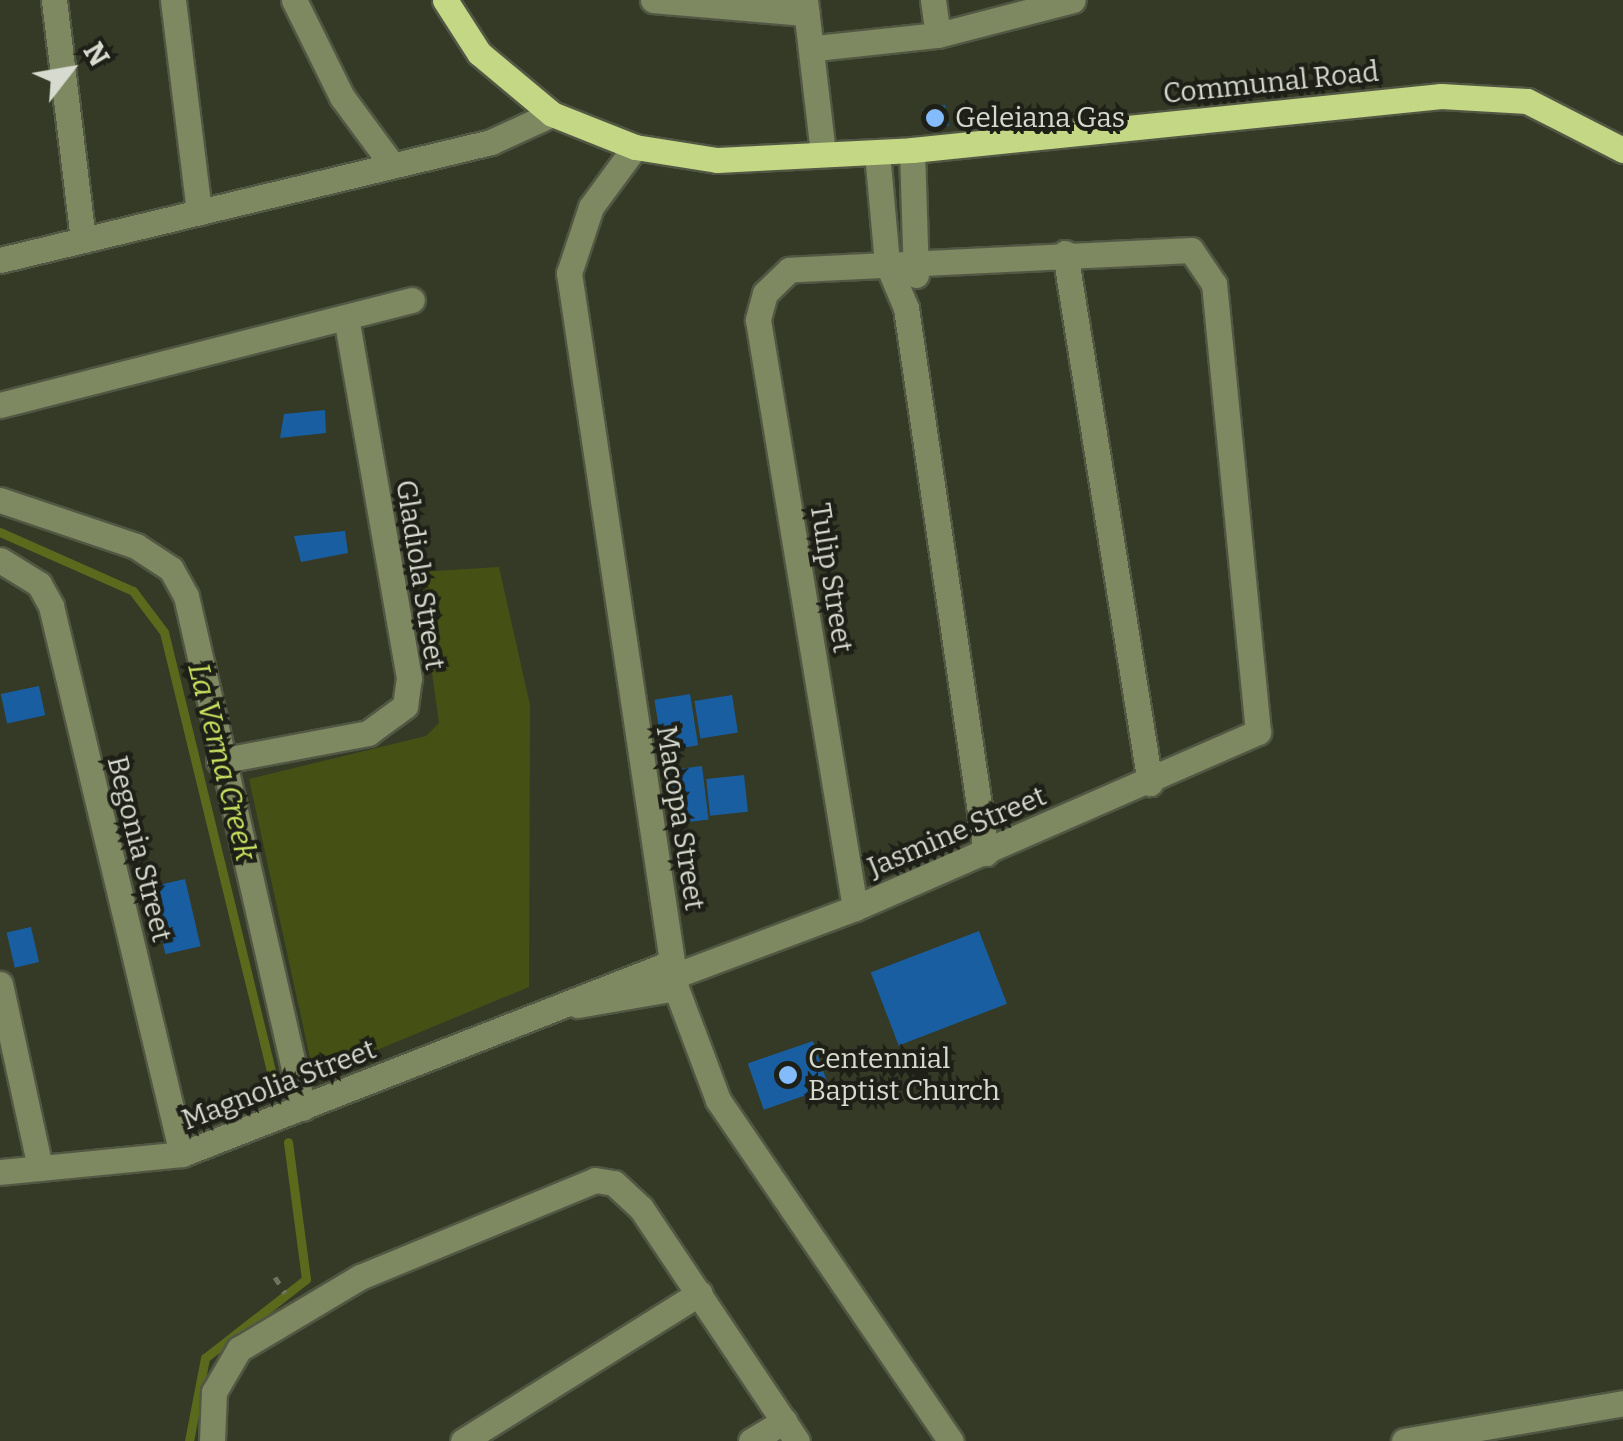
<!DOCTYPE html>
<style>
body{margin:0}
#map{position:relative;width:1623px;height:1441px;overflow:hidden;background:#353a26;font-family:Bitter,serif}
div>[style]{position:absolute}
.green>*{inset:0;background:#455015}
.stream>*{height:9px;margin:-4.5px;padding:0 4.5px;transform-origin:4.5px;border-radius:4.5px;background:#5b691c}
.building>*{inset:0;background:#195ea1;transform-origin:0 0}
.path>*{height:5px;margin-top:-2.5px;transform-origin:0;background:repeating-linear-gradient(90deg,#6f7362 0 8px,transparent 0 16px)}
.roads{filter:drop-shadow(2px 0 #525744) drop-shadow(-2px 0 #525744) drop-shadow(0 2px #525744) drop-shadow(0 -2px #525744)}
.minor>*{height:25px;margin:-12.5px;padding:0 12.5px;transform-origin:12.5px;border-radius:12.5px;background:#7e8861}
.major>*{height:25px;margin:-12.5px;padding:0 12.5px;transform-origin:12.5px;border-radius:12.5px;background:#c4d785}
.dots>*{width:28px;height:28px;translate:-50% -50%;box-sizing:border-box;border:5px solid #1e2017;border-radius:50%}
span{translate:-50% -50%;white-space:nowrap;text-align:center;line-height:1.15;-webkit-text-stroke:8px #1e2017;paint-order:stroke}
.street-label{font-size:28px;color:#d7dace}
.poi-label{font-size:28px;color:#d7dace}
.left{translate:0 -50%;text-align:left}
.water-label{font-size:30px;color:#c7e160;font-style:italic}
.north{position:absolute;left:20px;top:20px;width:100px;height:100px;-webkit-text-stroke:8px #1e2017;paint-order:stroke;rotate:59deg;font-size:28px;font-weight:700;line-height:40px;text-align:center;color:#d7dace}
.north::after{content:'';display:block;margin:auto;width:35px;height:45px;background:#d7dace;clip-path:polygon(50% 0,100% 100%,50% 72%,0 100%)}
</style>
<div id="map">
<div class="green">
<i style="clip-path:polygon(499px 567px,530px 705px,529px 987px,314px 1076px,249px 779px,426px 736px,439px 723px,418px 572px)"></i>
</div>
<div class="stream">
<i style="left:0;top:532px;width:145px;rotate:23.9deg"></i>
<i style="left:133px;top:591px;width:51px;rotate:52.9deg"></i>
<i style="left:164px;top:632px;width:477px;rotate:76.3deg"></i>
<i style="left:189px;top:1441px;width:85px;rotate:-79.1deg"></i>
<i style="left:205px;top:1358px;width:128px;rotate:-38deg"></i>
<i style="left:306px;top:1279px;width:138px;rotate:-97.5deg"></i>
</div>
<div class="building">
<i style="left:945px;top:105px;width:21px;height:23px;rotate:79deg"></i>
<i style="clip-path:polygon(325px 410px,326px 433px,280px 438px,284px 414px)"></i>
<i style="clip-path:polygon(345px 531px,348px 553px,301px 562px,294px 536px)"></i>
<i style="left:39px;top:686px;width:30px;height:39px;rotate:78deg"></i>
<i style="left:690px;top:694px;width:52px;height:36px;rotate:81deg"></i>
<i style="left:732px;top:695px;width:38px;height:38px;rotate:81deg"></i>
<i style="left:702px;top:766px;width:54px;height:36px;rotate:83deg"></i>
<i style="left:744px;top:775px;width:37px;height:38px;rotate:84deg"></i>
<i style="left:185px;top:879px;width:69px;height:36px;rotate:77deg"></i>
<i style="left:31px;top:927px;width:36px;height:25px;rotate:77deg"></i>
<i style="left:979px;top:931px;width:78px;height:116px;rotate:69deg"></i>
<i style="left:813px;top:1041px;width:49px;height:69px;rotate:71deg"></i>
</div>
<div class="path">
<i style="left:275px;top:1277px;width:19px;rotate:58deg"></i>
</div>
<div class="roads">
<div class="minor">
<i style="left:54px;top:0;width:242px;rotate:83.1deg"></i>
<i style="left:173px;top:0;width:214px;rotate:83deg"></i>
<i style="left:294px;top:0;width:108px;rotate:63.7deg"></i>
<i style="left:342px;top:97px;width:81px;rotate:53.6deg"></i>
<i style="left:653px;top:0;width:154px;rotate:4.9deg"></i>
<i style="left:805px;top:0;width:155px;rotate:83.3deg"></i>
<i style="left:933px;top:0;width:35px;rotate:82deg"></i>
<i style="left:816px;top:48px;width:123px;rotate:-6.1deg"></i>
<i style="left:938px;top:35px;width:139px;rotate:-14.5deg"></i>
<i style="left:635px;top:147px;width:74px;rotate:126.3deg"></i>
<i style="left:591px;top:207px;width:70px;rotate:108.4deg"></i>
<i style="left:569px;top:273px;width:723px;rotate:81.49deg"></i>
<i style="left:676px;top:988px;width:120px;rotate:69.4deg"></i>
<i style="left:718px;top:1100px;width:413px;rotate:55.7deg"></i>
<i style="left:912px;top:150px;width:125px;rotate:88.2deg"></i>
<i style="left:877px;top:153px;width:110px;rotate:84.8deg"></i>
<i style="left:887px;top:263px;width:49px;rotate:67.1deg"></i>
<i style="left:906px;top:308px;width:551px;rotate:81.65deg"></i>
<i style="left:1065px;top:253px;width:537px;rotate:80.89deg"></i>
<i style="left:0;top:260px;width:505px;rotate:-13.51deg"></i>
<i style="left:491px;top:142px;width:67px;rotate:-24.7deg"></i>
<i style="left:0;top:405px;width:425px;rotate:-14.3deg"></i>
<i style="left:0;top:500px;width:144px;rotate:18.7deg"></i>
<i style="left:136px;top:546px;width:42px;rotate:33.3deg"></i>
<i style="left:171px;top:569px;width:31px;rotate:61deg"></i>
<i style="left:186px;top:596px;width:525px;rotate:77.13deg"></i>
<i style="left:0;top:560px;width:46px;rotate:31.6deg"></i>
<i style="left:39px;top:584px;width:25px;rotate:61deg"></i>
<i style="left:51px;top:606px;width:563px;rotate:76.56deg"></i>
<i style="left:219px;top:761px;width:152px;rotate:-10.6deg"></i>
<i style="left:368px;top:733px;width:46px;rotate:-36.1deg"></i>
<i style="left:405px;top:706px;width:28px;rotate:-82deg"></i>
<i style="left:409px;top:678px;width:365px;rotate:-99.9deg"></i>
<i style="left:674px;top:976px;width:193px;rotate:-20.6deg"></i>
<i style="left:855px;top:908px;width:440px;rotate:-23.6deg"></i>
<i style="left:1258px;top:732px;width:450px;rotate:-95.6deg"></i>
<i style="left:1214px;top:284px;width:41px;rotate:-124.1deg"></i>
<i style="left:1191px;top:250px;width:402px;rotate:177.2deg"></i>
<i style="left:789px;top:270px;width:33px;rotate:136deg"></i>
<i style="left:765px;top:293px;width:28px;rotate:105deg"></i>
<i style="left:758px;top:320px;width:596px;rotate:80.63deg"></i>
<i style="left:0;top:984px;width:188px;rotate:77.7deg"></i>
<i style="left:577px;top:1005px;width:100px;rotate:-9.7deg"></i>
<i style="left:0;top:1172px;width:183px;rotate:-5.6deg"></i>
<i style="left:182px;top:1154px;width:525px;rotate:-21.34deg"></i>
<i style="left:212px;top:1441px;width:49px;rotate:-87.7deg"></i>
<i style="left:214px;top:1392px;width:50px;rotate:-59.8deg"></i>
<i style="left:239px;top:1349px;width:141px;rotate:-30.8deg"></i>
<i style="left:360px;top:1277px;width:254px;rotate:-22.4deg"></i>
<i style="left:595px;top:1180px;width:19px;rotate:9deg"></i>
<i style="left:614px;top:1183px;width:37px;rotate:43deg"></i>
<i style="left:641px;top:1208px;width:280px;rotate:56.2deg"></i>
<i style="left:463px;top:1441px;width:279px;rotate:-32deg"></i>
<i style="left:751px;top:1441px;width:39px;rotate:-31deg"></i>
<i style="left:1404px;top:1441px;width:222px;rotate:-9.8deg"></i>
</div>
<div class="major">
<i style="left:445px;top:0;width:63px;rotate:57.3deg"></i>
<i style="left:479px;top:53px;width:95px;rotate:39.9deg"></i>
<i style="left:552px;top:114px;width:89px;rotate:21.7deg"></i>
<i style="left:635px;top:147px;width:83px;rotate:9deg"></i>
<i style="left:717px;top:160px;width:195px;rotate:-2.9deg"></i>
<i style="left:912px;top:150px;width:532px;rotate:-5.83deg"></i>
<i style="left:1441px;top:96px;width:86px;rotate:3.3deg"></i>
<i style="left:1527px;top:101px;width:108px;rotate:27deg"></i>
</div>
</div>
<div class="dots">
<i style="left:935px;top:118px;background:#84bcfb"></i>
<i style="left:788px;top:1075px;background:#84bcfb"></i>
</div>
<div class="street-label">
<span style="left:1271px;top:83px;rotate:-6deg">Communal Road</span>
<span style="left:420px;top:575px;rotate:81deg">Gladiola Street</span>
<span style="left:831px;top:578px;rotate:81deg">Tulip Street</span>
<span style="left:680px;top:818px;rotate:81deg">Macopa Street</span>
<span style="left:957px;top:832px;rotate:-23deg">Jasmine Street</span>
<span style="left:139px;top:849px;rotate:76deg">Begonia Street</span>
<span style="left:279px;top:1085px;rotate:-21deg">Magnolia Street</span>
</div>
<div class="poi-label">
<span class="left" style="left:955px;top:118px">Geleiana Gas</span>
<span class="left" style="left:808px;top:1075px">Centennial<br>Baptist Church</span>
</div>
<div class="water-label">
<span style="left:222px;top:762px;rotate:76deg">La Verna Creek</span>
</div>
<div class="north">N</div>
</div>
